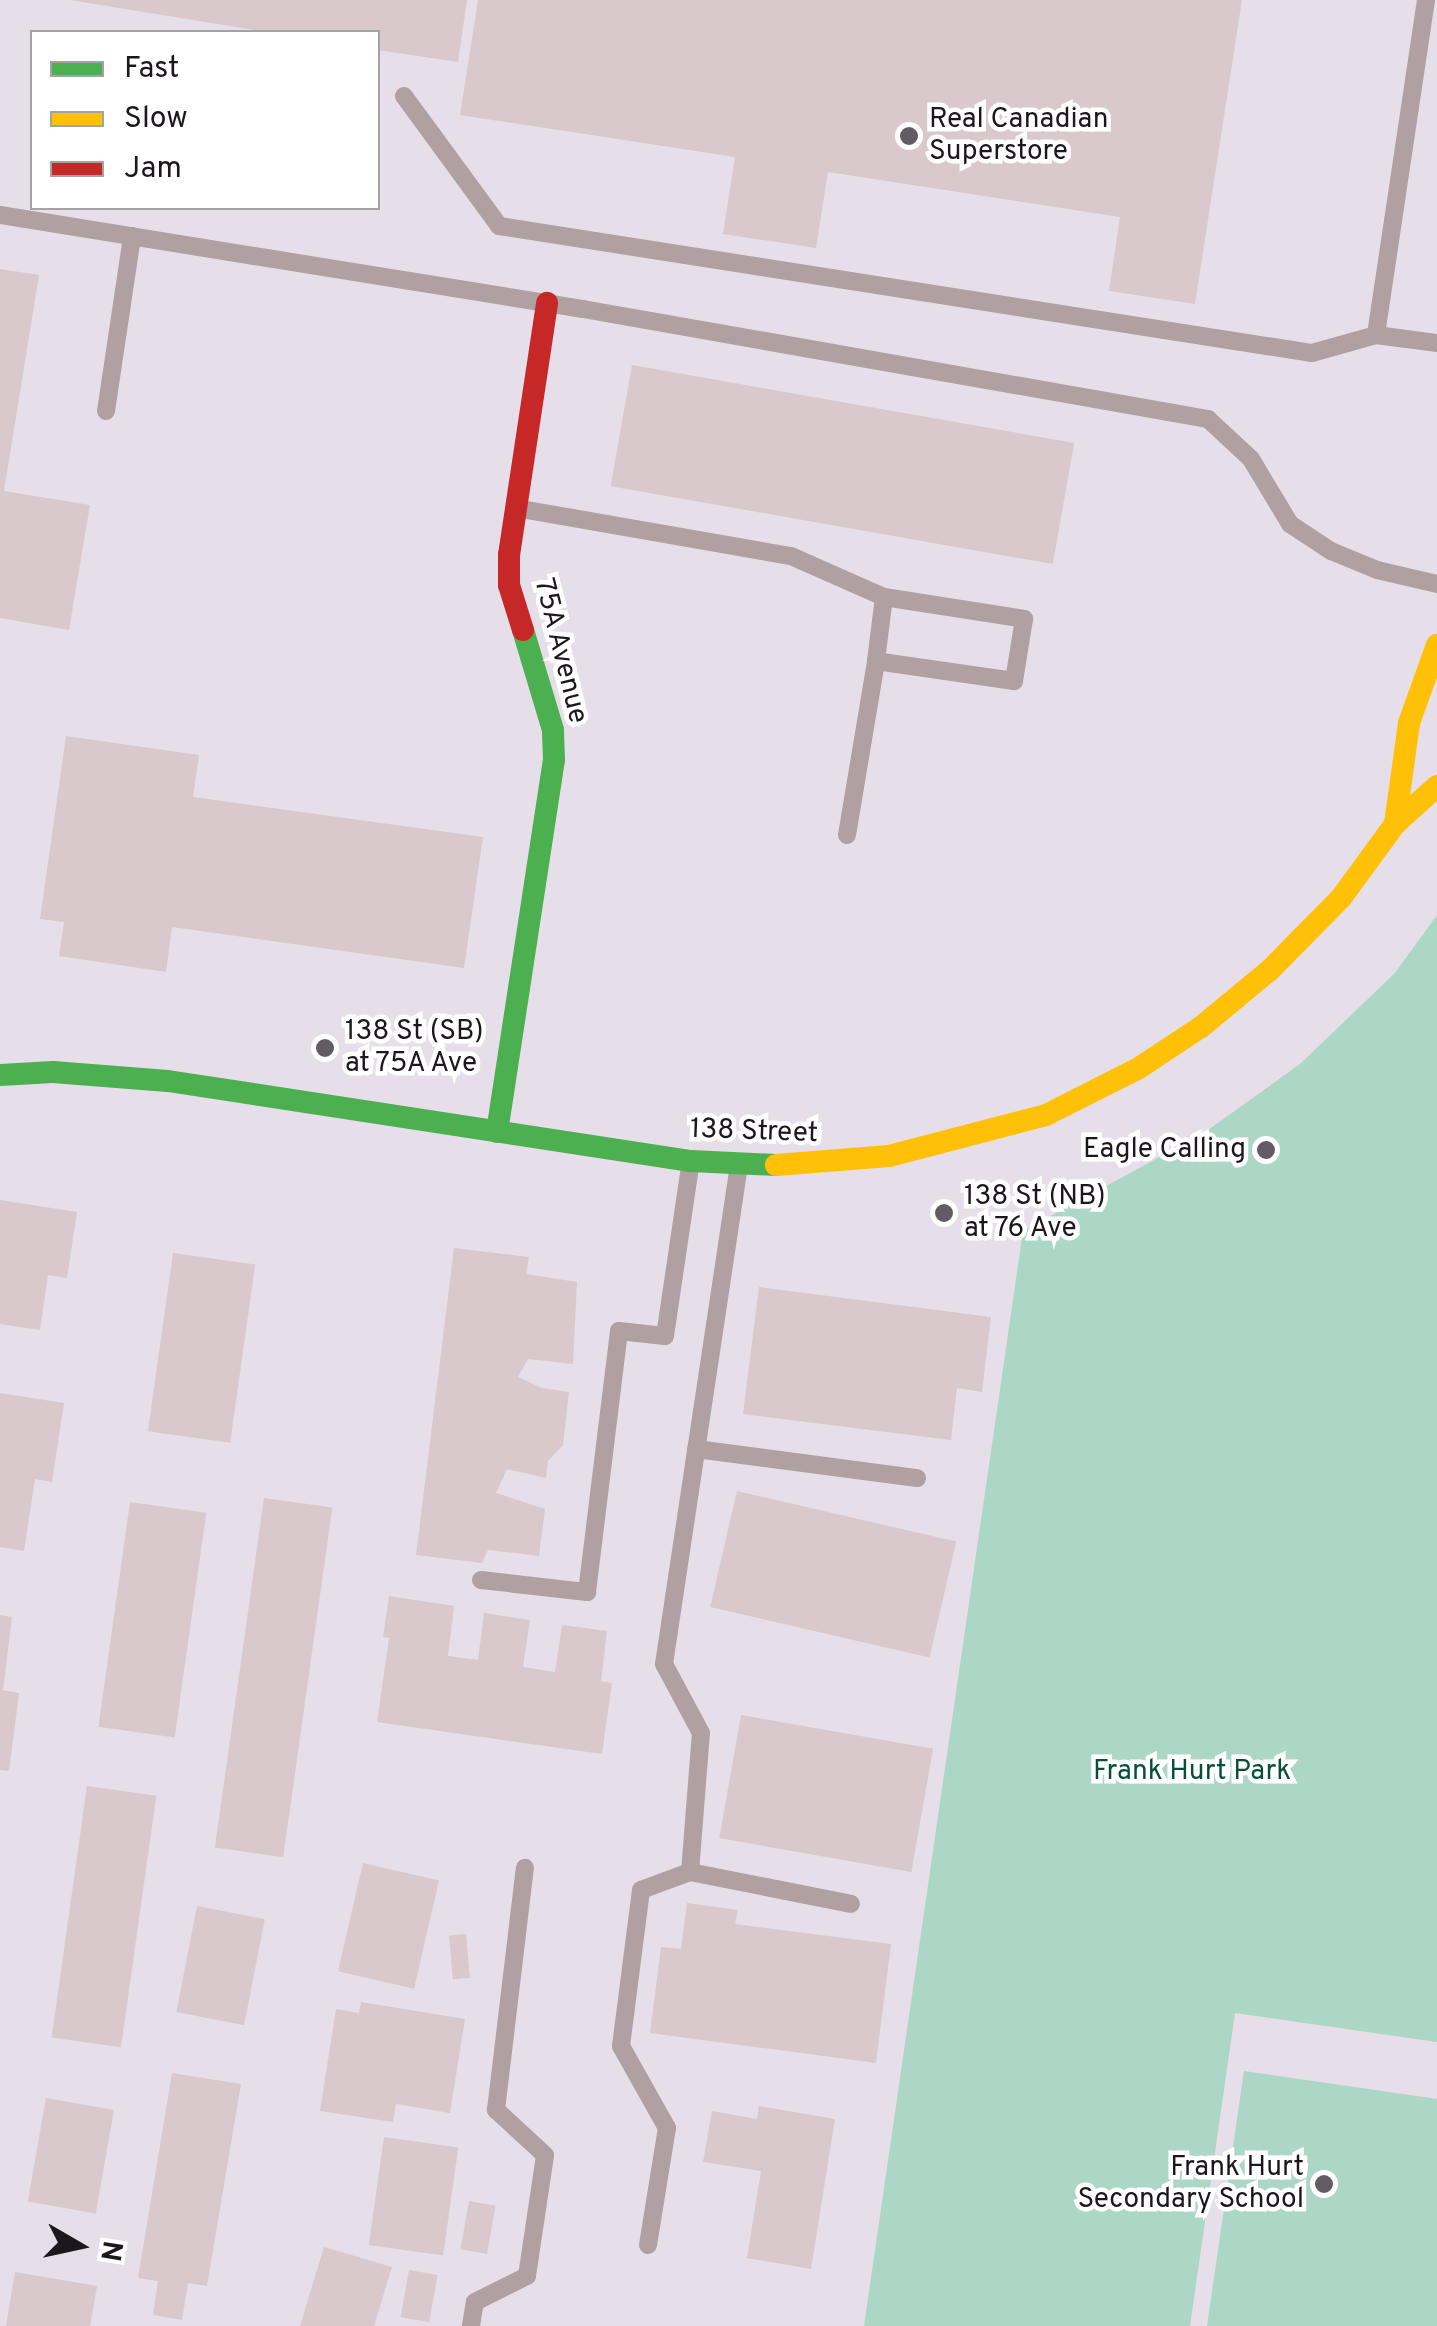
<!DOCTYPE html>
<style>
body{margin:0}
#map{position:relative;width:1437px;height:2326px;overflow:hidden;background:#e6dee8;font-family:Overpass,sans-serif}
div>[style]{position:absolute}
.green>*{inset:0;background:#acd6c5}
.building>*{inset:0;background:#d9c9cc;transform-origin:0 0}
.lane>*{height:18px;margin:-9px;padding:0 9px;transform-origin:9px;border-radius:9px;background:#b0a0a1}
.fast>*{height:22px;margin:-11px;padding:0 11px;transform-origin:11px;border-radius:11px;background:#4caf50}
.slow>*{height:22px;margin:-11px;padding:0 11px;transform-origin:11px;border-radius:11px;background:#ffc107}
.jam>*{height:22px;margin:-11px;padding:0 11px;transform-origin:11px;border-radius:11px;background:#c62828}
.dots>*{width:28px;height:28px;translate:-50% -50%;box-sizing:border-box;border:5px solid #fff;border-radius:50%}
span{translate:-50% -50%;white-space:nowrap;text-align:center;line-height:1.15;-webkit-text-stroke:9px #fff;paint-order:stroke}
.poi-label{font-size:28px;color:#1c161d}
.left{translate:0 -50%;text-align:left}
.right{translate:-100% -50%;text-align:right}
.street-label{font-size:28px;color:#1c161d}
.park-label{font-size:28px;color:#074f35}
.legend{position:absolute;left:30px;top:30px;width:350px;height:180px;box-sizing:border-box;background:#fff;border:2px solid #a4a2a5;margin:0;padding:12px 18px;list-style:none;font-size:30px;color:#1c161d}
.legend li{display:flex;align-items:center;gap:20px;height:50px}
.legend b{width:50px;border:2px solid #a4a2a5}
.north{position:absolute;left:30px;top:2196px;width:100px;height:100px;-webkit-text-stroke:8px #fff;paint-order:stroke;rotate:99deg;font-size:28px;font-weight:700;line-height:40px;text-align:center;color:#1c161d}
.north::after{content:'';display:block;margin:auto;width:35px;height:45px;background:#1c161d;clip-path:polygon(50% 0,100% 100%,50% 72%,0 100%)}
</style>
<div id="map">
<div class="green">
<i style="clip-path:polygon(1437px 915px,1437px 2042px,1235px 2013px,1190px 2326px,864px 2326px,1023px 1231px,1204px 1133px,1300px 1064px,1395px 973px)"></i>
<i style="clip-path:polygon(1244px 2071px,1437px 2099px,1437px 2326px,1207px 2326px)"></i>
</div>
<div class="building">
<i style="clip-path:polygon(70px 0,467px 0,458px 62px,378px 50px,378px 32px,266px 32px)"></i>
<i style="clip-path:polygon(478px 0,1242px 0,1195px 304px,1109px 291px,1120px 217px,828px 172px,816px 248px,723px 234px,735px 157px,460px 115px)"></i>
<i style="clip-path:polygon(0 269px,39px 275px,4px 491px,90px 505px,69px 630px,0 618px)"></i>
<i style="left:632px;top:365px;width:449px;height:123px;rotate:10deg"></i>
<i style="clip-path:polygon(66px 736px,199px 755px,193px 797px,483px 837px,464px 968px,172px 927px,166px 972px,59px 956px,64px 922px,40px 919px)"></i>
<i style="clip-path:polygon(0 1200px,77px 1212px,67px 1278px,48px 1275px,40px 1330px,0 1324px)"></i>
<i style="clip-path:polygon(454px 1248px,529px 1257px,526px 1274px,577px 1282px,573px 1364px,528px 1359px,518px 1377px,542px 1388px,569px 1392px,563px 1445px,548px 1461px,546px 1478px,507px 1469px,496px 1493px,545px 1509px,539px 1556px,488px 1550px,482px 1563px,416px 1555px)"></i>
<i style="left:173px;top:1253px;width:83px;height:180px;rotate:8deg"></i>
<i style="clip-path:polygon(759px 1287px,991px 1317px,982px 1392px,957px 1388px,951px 1440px,743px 1414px)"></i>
<i style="clip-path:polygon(0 1393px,64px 1403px,52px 1482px,35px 1479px,24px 1551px,0 1547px)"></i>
<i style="left:737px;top:1491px;width:225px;height:119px;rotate:13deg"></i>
<i style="left:264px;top:1498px;width:69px;height:353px;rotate:8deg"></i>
<i style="left:130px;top:1502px;width:77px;height:227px;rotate:8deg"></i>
<i style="clip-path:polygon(389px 1596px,454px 1606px,448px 1656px,478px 1660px,484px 1613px,530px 1620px,523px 1667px,555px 1672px,562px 1625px,607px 1631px,601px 1681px,612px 1683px,602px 1754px,377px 1722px,389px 1638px,383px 1637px)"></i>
<i style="clip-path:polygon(0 1615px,12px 1617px,3px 1690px,19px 1693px,9px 1771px,0 1770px)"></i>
<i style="left:741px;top:1715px;width:195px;height:125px;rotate:10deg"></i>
<i style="left:87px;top:1786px;width:70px;height:254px;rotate:8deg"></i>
<i style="left:363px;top:1863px;width:78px;height:111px;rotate:13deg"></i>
<i style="clip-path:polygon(687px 1903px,738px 1910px,735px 1924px,891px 1944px,876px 2063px,650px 2033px,661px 1947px,681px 1949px)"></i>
<i style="left:197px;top:1906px;width:69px;height:108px;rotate:11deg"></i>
<i style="left:466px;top:1934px;width:44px;height:17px;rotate:85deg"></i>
<i style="clip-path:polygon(361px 2002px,465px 2019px,450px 2113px,396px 2104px,393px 2122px,320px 2111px,336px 2009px,359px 2013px)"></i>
<i style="clip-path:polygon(172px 2073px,241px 2084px,207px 2286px,188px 2283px,182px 2320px,153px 2315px,158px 2281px,138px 2278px)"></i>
<i style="left:46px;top:2098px;width:69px;height:105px;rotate:10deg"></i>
<i style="clip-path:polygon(759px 2106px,835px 2119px,811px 2269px,747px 2258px,761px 2171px,703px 2162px,712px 2111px,757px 2119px)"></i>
<i style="left:384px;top:2137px;width:75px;height:109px;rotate:8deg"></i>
<i style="left:469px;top:2201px;width:27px;height:49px;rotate:10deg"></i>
<i style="clip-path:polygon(324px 2247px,392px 2267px,374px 2326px,300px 2326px)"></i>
<i style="left:409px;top:2270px;width:29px;height:48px;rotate:10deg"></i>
<i style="clip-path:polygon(15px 2272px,97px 2286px,90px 2326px,6px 2326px)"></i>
</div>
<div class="lane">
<i style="left:1426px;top:0;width:339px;rotate:98.5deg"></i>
<i style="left:1376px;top:335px;width:62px;rotate:7.5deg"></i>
<i style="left:404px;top:96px;width:161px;rotate:53.8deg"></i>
<i style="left:499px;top:226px;width:823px;rotate:8.88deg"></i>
<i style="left:1312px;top:353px;width:66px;rotate:-15.7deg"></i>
<i style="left:0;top:215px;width:591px;rotate:9.16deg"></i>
<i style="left:583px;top:309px;width:635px;rotate:9.98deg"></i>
<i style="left:1208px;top:419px;width:59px;rotate:42.9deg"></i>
<i style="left:1251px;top:459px;width:76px;rotate:59deg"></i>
<i style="left:1290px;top:524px;width:49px;rotate:33.4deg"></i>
<i style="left:1331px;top:551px;width:50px;rotate:22.4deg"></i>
<i style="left:1377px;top:570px;width:62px;rotate:13.1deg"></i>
<i style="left:106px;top:411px;width:177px;rotate:-81.5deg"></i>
<i style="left:521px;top:509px;width:274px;rotate:9.9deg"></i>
<i style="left:791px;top:556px;width:102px;rotate:23.8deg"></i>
<i style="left:884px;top:597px;width:142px;rotate:8.9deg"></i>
<i style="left:1024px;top:619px;width:63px;rotate:99.2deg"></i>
<i style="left:1014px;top:681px;width:139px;rotate:-171.8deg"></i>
<i style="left:876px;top:661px;width:64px;rotate:-82.9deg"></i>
<i style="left:847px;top:835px;width:176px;rotate:-80.5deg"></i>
<i style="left:696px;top:1449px;width:223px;rotate:7.5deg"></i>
<i style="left:481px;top:1580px;width:107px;rotate:6.5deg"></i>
<i style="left:587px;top:1592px;width:263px;rotate:-83deg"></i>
<i style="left:619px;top:1331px;width:46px;rotate:6.2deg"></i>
<i style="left:665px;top:1336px;width:172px;rotate:-81.6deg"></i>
<i style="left:690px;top:1872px;width:164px;rotate:11.2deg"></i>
<i style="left:648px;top:2245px;width:119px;rotate:-80.8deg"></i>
<i style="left:667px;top:2128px;width:94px;rotate:-119.3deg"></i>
<i style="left:621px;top:2046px;width:157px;rotate:-82.7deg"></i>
<i style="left:641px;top:1890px;width:52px;rotate:-20.2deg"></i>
<i style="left:690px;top:1872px;width:139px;rotate:-85.5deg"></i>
<i style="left:701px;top:1733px;width:78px;rotate:-118.2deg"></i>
<i style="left:664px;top:1664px;width:505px;rotate:-81.45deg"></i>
<i style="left:471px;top:2326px;width:24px;rotate:-81deg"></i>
<i style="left:475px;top:2302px;width:58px;rotate:-26.6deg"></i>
<i style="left:527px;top:2276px;width:122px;rotate:-81.5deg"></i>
<i style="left:545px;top:2155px;width:67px;rotate:-137.4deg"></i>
<i style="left:496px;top:2110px;width:244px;rotate:-83.2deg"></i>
</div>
<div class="fast">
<i style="left:0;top:1075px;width:53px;rotate:-3.2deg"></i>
<i style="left:53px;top:1072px;width:115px;rotate:4.5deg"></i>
<i style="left:168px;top:1081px;width:529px;rotate:8.7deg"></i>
<i style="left:691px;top:1161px;width:85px;rotate:2.7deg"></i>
<i style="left:497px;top:1132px;width:376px;rotate:-81.3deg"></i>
<i style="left:554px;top:760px;width:30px;rotate:-92deg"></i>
<i style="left:553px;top:730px;width:104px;rotate:-106.7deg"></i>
</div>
<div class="slow">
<i style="left:1395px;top:824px;width:102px;rotate:-82.1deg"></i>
<i style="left:1409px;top:723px;width:83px;rotate:-70.3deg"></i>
<i style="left:776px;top:1165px;width:113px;rotate:-4.6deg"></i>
<i style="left:889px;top:1156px;width:162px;rotate:-14.6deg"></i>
<i style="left:1046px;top:1115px;width:104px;rotate:-26.8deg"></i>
<i style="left:1139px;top:1068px;width:74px;rotate:-33.5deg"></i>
<i style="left:1201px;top:1027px;width:89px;rotate:-39.6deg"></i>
<i style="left:1270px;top:970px;width:101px;rotate:-45.4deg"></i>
<i style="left:1341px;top:898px;width:92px;rotate:-53.9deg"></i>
<i style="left:1395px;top:824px;width:57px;rotate:-42.1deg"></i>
</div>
<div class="jam">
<i style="left:523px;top:630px;width:47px;rotate:-107.3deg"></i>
<i style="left:509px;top:585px;width:30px;rotate:-90deg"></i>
<i style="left:509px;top:555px;width:255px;rotate:-81.4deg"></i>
</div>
<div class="dots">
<i style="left:909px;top:136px;background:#635c64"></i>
<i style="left:325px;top:1048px;background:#635c64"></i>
<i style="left:1266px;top:1150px;background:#635c64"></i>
<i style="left:944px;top:1213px;background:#635c64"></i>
<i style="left:1324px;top:2184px;background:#635c64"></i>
</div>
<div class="poi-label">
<span class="left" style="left:929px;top:136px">Real Canadian<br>Superstore</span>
<span class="left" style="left:345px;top:1048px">138 St (SB)<br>at 75A Ave</span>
<span class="right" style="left:1246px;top:1150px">Eagle Calling</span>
<span class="left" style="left:964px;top:1213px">138 St (NB)<br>at 76 Ave</span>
<span class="right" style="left:1304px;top:2184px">Frank Hurt<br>Secondary School</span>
</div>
<div class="street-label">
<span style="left:560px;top:651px;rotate:76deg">75A Avenue</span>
<span style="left:754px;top:1132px;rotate:2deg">138 Street</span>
</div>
<div class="park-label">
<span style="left:1192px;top:1772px">Frank Hurt Park</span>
</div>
<ul class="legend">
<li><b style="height:12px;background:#4caf50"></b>Fast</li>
<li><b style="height:12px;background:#ffc107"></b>Slow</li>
<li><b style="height:12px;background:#c62828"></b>Jam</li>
</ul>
<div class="north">N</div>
</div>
